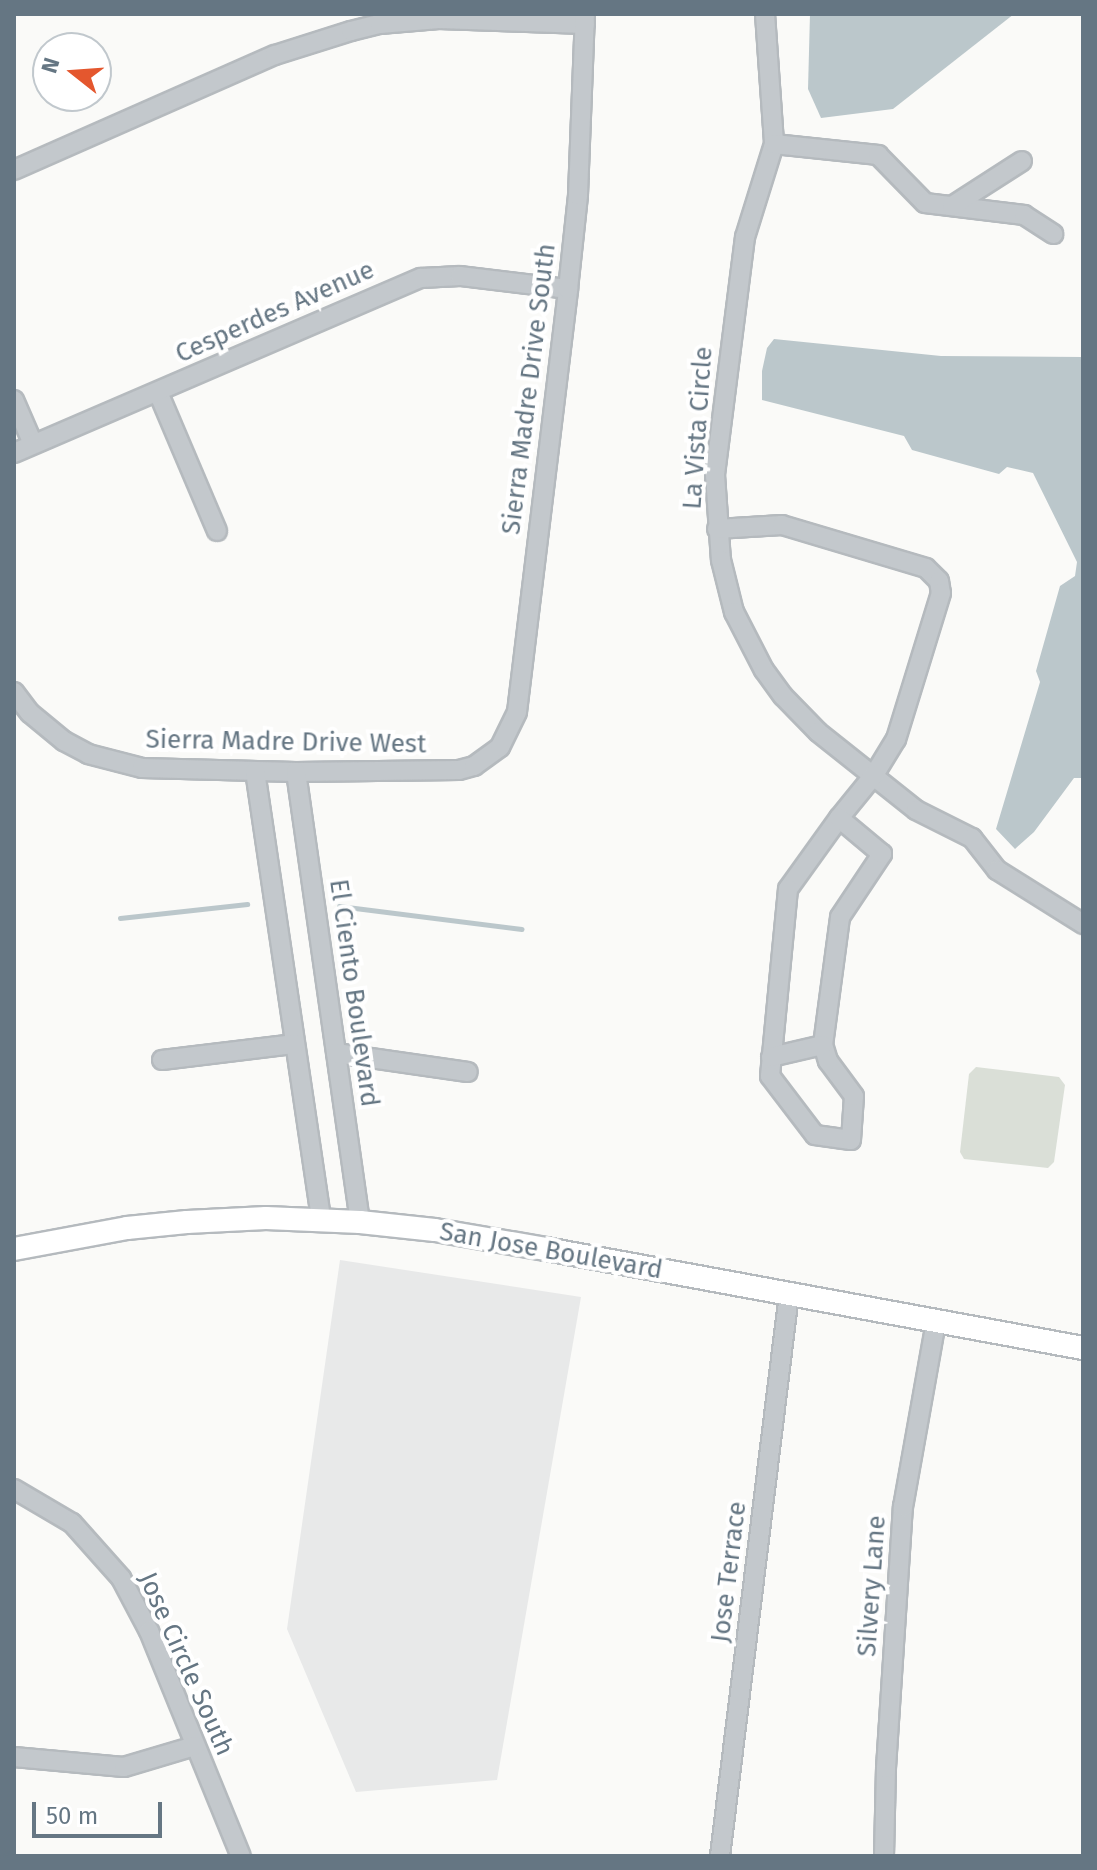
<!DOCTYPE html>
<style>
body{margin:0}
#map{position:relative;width:1097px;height:1870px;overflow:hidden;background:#fafaf8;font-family:"Fira Sans",sans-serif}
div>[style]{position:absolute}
.built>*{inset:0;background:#e8e9e9}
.green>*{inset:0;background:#dadfd7}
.water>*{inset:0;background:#bbc7cb}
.stream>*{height:5px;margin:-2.5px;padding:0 2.5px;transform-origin:2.5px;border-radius:2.5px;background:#bbc7cb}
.roads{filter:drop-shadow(2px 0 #b5babe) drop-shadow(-2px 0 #b5babe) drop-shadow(0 2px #b5babe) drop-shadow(0 -2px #b5babe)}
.minor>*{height:18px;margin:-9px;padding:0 9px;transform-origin:9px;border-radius:9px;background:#c3c8cc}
.major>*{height:22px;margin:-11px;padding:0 11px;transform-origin:11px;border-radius:11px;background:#fff}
span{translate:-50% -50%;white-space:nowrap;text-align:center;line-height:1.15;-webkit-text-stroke:8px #fff;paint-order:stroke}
.street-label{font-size:26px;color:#657683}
.frame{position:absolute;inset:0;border:16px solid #657683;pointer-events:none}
.north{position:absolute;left:32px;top:32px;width:80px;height:80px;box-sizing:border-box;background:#fff;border:2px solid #c1c8cd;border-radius:50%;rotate:287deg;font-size:22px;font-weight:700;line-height:32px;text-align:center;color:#657683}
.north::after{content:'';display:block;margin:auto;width:28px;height:36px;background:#e4572e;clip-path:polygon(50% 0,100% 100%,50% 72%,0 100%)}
.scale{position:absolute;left:32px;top:1802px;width:130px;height:36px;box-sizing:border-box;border:4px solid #657683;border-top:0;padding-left:10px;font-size:24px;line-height:28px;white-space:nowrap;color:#657683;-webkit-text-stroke:6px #fff;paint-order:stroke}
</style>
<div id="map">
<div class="built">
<i style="clip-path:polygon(340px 1260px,581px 1297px,497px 1780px,356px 1792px,287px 1629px)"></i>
</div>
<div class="green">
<i style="clip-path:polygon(976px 1067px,1059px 1077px,1065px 1085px,1054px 1162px,1048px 1168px,964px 1159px,960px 1152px,969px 1074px)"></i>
</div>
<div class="water">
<i style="clip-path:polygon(810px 14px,1014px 14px,893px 109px,821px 118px,808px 89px)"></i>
<i style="clip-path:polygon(774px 339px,941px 356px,1083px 357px,1083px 778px,1074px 778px,1034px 832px,1015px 849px,996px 829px,1040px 682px,1036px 671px,1060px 586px,1075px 576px,1077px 562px,1033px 473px,1007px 467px,999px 474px,912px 450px,904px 436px,762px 400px,762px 371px,767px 348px)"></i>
</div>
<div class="stream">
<i style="left:339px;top:906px;width:184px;rotate:7.2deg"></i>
<i style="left:120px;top:918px;width:128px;rotate:-6.3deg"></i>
</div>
<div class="roads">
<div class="minor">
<i style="left:765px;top:14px;width:130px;rotate:86deg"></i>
<i style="left:774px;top:144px;width:97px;rotate:107.3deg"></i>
<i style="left:745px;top:237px;width:240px;rotate:97.2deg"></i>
<i style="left:715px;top:475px;width:85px;rotate:86deg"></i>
<i style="left:721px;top:560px;width:54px;rotate:76deg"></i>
<i style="left:734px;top:612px;width:65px;rotate:62.7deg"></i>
<i style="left:764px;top:670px;width:32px;rotate:54deg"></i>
<i style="left:783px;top:696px;width:50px;rotate:45.8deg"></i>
<i style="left:818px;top:732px;width:125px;rotate:38.5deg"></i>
<i style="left:916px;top:810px;width:63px;rotate:26.6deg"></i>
<i style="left:972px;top:838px;width:41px;rotate:52deg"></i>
<i style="left:997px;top:870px;width:102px;rotate:32.1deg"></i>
<i style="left:774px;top:144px;width:105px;rotate:6deg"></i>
<i style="left:878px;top:155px;width:67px;rotate:45.6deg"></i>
<i style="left:925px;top:203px;width:100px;rotate:6.9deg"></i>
<i style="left:1024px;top:215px;width:35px;rotate:33deg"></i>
<i style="left:14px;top:170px;width:285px;rotate:-23.8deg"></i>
<i style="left:275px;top:55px;width:80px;rotate:-17.5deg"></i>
<i style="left:351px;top:31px;width:30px;rotate:-14deg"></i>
<i style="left:380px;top:24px;width:59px;rotate:-4.8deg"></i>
<i style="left:439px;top:19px;width:146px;rotate:2deg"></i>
<i style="left:952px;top:206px;width:83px;rotate:-32.7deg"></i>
<i style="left:158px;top:392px;width:151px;rotate:67deg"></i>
<i style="left:14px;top:400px;width:48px;rotate:66.6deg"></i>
<i style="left:14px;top:453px;width:443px;rotate:-23.3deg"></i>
<i style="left:421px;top:278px;width:39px;rotate:-3deg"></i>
<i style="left:460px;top:276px;width:109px;rotate:6.9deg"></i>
<i style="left:717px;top:529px;width:65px;rotate:-3.5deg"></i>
<i style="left:782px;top:525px;width:150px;rotate:16.6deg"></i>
<i style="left:926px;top:568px;width:18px;rotate:45deg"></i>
<i style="left:939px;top:581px;width:12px;rotate:81deg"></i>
<i style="left:941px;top:593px;width:153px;rotate:107.1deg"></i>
<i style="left:896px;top:739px;width:42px;rotate:121.4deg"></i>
<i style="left:874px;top:775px;width:55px;rotate:129.1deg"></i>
<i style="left:839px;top:818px;width:87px;rotate:125.7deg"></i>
<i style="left:788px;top:889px;width:188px;rotate:95.5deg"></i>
<i style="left:770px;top:1076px;width:74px;rotate:52.7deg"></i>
<i style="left:815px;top:1135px;width:36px;rotate:8deg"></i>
<i style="left:851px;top:1140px;width:44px;rotate:-86.1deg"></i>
<i style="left:854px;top:1096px;width:44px;rotate:-126.6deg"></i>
<i style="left:828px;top:1061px;width:17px;rotate:-107deg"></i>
<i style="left:823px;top:1045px;width:129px;rotate:-82.4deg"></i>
<i style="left:840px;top:917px;width:76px;rotate:-56.3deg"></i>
<i style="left:882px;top:854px;width:56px;rotate:-140.1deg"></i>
<i style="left:14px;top:692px;width:26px;rotate:53deg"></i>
<i style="left:30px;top:713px;width:44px;rotate:39.5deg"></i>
<i style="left:64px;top:741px;width:27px;rotate:28deg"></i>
<i style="left:88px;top:754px;width:56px;rotate:14.5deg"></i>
<i style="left:142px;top:768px;width:154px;rotate:1.5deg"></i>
<i style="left:296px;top:772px;width:163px;rotate:-0.7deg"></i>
<i style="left:459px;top:770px;width:16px;rotate:-15deg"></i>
<i style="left:474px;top:766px;width:32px;rotate:-36deg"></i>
<i style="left:500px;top:747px;width:39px;rotate:-64deg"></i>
<i style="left:517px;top:712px;width:426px;rotate:-83.1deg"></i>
<i style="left:568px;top:289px;width:95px;rotate:-83.9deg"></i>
<i style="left:578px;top:195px;width:181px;rotate:-87.8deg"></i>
<i style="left:255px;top:771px;width:453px;rotate:81.6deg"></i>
<i style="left:296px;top:772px;width:455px;rotate:81.9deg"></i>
<i style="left:336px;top:1053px;width:133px;rotate:8.2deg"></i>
<i style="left:771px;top:1057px;width:53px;rotate:-13deg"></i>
<i style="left:162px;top:1060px;width:134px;rotate:-6.9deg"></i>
<i style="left:14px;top:1489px;width:67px;rotate:30.4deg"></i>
<i style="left:72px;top:1523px;width:74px;rotate:48.3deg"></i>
<i style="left:121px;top:1578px;width:60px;rotate:62.2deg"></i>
<i style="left:149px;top:1631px;width:243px;rotate:67.8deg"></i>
<i style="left:14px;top:1757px;width:110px;rotate:5.2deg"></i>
<i style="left:124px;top:1767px;width:74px;rotate:-16.5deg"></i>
<i style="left:720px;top:1856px;width:566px;rotate:-83deg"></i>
<i style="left:884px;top:1856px;width:88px;rotate:-88.7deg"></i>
<i style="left:886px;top:1768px;width:262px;rotate:-86.3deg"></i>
<i style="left:903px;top:1507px;width:188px;rotate:-79.9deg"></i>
</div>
<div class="major">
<i style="left:14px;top:1249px;width:115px;rotate:-10.5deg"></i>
<i style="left:127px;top:1228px;width:60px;rotate:-5.7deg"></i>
<i style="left:187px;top:1222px;width:79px;rotate:-2.9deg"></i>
<i style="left:266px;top:1218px;width:94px;rotate:2.4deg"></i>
<i style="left:360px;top:1222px;width:75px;rotate:6.1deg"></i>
<i style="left:435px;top:1230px;width:113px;rotate:9.7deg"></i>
<i style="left:546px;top:1249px;width:546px;rotate:10.45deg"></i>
</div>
</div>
<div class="street-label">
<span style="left:275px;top:312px;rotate:-24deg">Cesperdes Avenue</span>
<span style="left:529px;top:389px;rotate:-83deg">Sierra Madre Drive South</span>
<span style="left:698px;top:428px;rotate:-86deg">La Vista Circle</span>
<span style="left:286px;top:742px;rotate:1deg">Sierra Madre Drive West</span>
<span style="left:354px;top:993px;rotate:82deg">El Ciento Boulevard</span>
<span style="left:551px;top:1251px;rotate:10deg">San Jose Boulevard</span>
<span style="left:729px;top:1572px;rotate:-83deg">Jose Terrace</span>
<span style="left:872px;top:1586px;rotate:-86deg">Silvery Lane</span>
<span style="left:186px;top:1664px;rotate:66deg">Jose Circle South</span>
</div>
<div class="frame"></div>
<div class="north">N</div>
<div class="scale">50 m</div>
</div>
